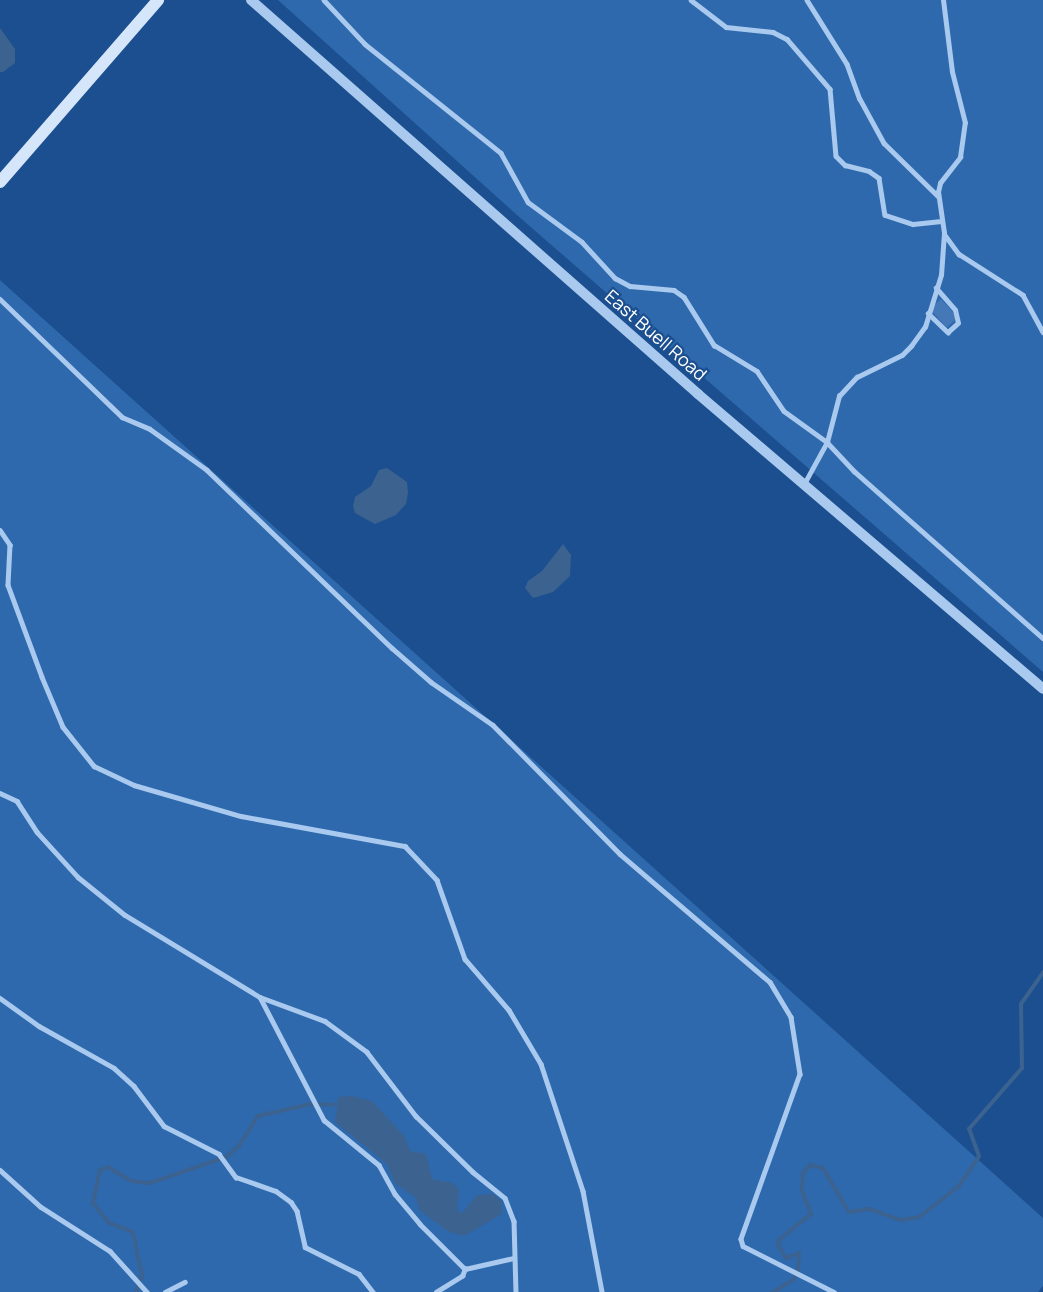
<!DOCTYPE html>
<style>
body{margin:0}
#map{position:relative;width:1043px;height:1292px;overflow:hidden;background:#1b4f8f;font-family:Manrope,sans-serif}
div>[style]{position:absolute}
.green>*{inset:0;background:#2e69ad}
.water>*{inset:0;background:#3c6290}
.stream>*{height:4px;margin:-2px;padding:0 2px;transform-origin:2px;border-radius:2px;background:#3c6290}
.building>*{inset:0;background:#4478b7;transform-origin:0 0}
.service>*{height:4.5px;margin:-2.25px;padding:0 2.25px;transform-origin:2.25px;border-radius:2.25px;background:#a9c9ee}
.tertiary>*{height:10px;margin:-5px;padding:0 5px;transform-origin:5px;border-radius:5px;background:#a9c9ee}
.secondary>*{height:12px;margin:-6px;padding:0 6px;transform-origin:6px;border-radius:6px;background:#d6e6fa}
span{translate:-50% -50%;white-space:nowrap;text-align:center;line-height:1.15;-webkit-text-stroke:4.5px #1b4f8f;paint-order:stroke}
.street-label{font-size:18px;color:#fff}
</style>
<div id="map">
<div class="green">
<i style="clip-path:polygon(278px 0,1043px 0,1043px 672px,518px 216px)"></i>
<i style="clip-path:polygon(0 280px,1043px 1218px,1043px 1286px,1038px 1292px,0 1292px)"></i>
</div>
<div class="water">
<i style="clip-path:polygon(0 28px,15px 49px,15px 63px,3px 72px,0 72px)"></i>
<i style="clip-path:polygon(387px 468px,407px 482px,408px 493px,406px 504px,396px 515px,375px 524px,355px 513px,353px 506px,355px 497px,371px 486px,379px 470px)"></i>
<i style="clip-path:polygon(563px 544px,571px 555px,570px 576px,553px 592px,533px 598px,525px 588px,528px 581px,542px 571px)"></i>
<i style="clip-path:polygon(352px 1096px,372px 1101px,405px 1137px,410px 1151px,426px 1154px,432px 1179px,453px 1183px,459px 1190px,457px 1210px,462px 1213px,477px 1195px,493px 1194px,501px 1201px,502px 1214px,464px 1236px,449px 1232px,419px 1210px,416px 1198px,395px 1183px,387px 1164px,335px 1122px,338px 1097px)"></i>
</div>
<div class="stream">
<i style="left:136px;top:1292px;width:17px;rotate:-69deg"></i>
<i style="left:142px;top:1276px;width:45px;rotate:-101.6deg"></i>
<i style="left:133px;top:1232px;width:26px;rotate:-159deg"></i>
<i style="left:109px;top:1223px;width:26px;rotate:-129deg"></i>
<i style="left:93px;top:1203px;width:34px;rotate:-78deg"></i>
<i style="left:100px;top:1170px;width:9px;rotate:-21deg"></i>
<i style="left:108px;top:1167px;width:27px;rotate:31deg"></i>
<i style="left:131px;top:1181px;width:19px;rotate:6deg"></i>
<i style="left:150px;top:1183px;width:80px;rotate:-18.9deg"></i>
<i style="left:226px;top:1157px;width:17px;rotate:-40deg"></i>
<i style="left:239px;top:1146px;width:36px;rotate:-58deg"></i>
<i style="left:258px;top:1116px;width:54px;rotate:-12.8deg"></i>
<i style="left:311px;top:1104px;width:23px;rotate:2deg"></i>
<i style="left:773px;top:1292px;width:23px;rotate:-31deg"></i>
<i style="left:793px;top:1280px;width:10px;rotate:-61deg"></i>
<i style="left:798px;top:1271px;width:18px;rotate:-87deg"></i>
<i style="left:799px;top:1253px;width:14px;rotate:159deg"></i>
<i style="left:786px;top:1258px;width:15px;rotate:-122deg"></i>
<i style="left:778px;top:1245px;width:6px;rotate:-72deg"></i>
<i style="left:780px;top:1239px;width:40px;rotate:-39deg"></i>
<i style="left:811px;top:1214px;width:26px;rotate:-111deg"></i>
<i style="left:802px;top:1190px;width:17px;rotate:-87deg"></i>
<i style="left:803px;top:1173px;width:11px;rotate:-49deg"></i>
<i style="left:810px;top:1165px;width:13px;rotate:13deg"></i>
<i style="left:823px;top:1168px;width:51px;rotate:59.4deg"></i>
<i style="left:849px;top:1212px;width:21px;rotate:-8deg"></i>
<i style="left:870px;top:1209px;width:33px;rotate:20deg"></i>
<i style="left:901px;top:1220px;width:18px;rotate:-9deg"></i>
<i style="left:919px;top:1217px;width:51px;rotate:-37.8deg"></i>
<i style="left:959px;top:1186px;width:36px;rotate:-56deg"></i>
<i style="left:979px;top:1156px;width:29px;rotate:-110deg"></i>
<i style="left:969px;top:1129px;width:81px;rotate:-49deg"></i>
<i style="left:1022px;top:1068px;width:64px;rotate:-90.9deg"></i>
<i style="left:1021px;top:1004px;width:39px;rotate:-55deg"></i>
</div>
<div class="building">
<i style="left:941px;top:299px;width:25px;height:15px;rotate:48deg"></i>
</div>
<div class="service">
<i style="left:324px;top:0;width:60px;rotate:47deg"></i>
<i style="left:365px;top:44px;width:174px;rotate:38.7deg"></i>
<i style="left:501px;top:153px;width:56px;rotate:61.1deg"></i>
<i style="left:528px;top:202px;width:67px;rotate:36.5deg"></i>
<i style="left:582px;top:242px;width:49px;rotate:47.5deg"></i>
<i style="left:615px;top:278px;width:17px;rotate:28deg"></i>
<i style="left:630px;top:286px;width:44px;rotate:5.2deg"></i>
<i style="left:674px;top:290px;width:12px;rotate:35deg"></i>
<i style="left:684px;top:297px;width:57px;rotate:58deg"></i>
<i style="left:714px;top:345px;width:50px;rotate:31.2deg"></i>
<i style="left:757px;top:371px;width:48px;rotate:56deg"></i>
<i style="left:784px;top:411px;width:53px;rotate:35.8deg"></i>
<i style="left:827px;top:442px;width:40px;rotate:47deg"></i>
<i style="left:854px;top:471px;width:252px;rotate:41.5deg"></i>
<i style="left:691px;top:0;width:44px;rotate:37.6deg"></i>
<i style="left:726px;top:27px;width:47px;rotate:6.1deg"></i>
<i style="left:773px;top:32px;width:16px;rotate:27deg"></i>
<i style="left:787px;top:39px;width:66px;rotate:49.3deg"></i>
<i style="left:830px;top:89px;width:67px;rotate:84.9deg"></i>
<i style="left:836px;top:156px;width:13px;rotate:45deg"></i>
<i style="left:845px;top:165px;width:25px;rotate:14deg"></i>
<i style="left:869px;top:171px;width:12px;rotate:35deg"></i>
<i style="left:879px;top:178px;width:37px;rotate:81deg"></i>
<i style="left:885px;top:215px;width:29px;rotate:18deg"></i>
<i style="left:913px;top:224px;width:28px;rotate:-6deg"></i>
<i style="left:807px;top:0;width:75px;rotate:58deg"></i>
<i style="left:847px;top:64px;width:37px;rotate:70deg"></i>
<i style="left:860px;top:99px;width:50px;rotate:61.4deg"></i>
<i style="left:884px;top:143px;width:76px;rotate:44.5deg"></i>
<i style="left:945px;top:235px;width:24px;rotate:54deg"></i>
<i style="left:959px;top:254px;width:76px;rotate:32.6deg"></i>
<i style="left:1023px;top:295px;width:42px;rotate:61.6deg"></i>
<i style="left:0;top:299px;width:170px;rotate:44deg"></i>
<i style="left:122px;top:417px;width:30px;rotate:23deg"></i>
<i style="left:150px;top:429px;width:70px;rotate:35.7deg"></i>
<i style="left:207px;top:470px;width:257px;rotate:43.9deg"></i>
<i style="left:392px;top:648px;width:52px;rotate:41.1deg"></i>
<i style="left:431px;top:682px;width:75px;rotate:34.7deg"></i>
<i style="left:493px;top:725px;width:181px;rotate:45.4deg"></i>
<i style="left:620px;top:854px;width:197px;rotate:40.5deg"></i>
<i style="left:770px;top:982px;width:41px;rotate:59deg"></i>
<i style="left:791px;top:1017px;width:58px;rotate:81deg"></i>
<i style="left:800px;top:1074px;width:175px;rotate:109.7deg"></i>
<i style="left:741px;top:1239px;width:7px;rotate:74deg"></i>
<i style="left:743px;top:1246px;width:102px;rotate:26.8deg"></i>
<i style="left:928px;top:313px;width:28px;rotate:44deg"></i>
<i style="left:948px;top:332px;width:13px;rotate:-42deg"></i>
<i style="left:958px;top:323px;width:13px;rotate:-103deg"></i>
<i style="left:955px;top:310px;width:29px;rotate:-131deg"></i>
<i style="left:804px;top:484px;width:48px;rotate:-61.3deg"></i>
<i style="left:827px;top:442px;width:48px;rotate:-75.4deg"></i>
<i style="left:839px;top:396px;width:26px;rotate:-47deg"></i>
<i style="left:857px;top:377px;width:50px;rotate:-26.1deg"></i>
<i style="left:902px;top:355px;width:13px;rotate:-45deg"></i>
<i style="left:911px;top:346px;width:24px;rotate:-54deg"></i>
<i style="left:925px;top:327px;width:54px;rotate:-72.9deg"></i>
<i style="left:941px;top:275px;width:42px;rotate:-85.9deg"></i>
<i style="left:944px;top:233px;width:41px;rotate:-98.3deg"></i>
<i style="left:938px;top:192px;width:9px;rotate:-77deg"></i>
<i style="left:940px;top:183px;width:33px;rotate:-52deg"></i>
<i style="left:960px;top:157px;width:34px;rotate:-82deg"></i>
<i style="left:965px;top:123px;width:53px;rotate:-104.3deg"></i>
<i style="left:952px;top:72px;width:73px;rotate:-97.1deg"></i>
<i style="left:0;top:530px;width:18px;rotate:56deg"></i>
<i style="left:10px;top:545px;width:40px;rotate:92.9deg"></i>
<i style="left:8px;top:585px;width:98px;rotate:69.7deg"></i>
<i style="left:42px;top:677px;width:54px;rotate:67.2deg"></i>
<i style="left:63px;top:727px;width:50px;rotate:51.5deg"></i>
<i style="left:94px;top:766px;width:44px;rotate:25.4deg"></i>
<i style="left:134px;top:785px;width:111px;rotate:16.2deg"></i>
<i style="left:241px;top:816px;width:167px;rotate:10.4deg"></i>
<i style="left:405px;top:846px;width:47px;rotate:46.7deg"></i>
<i style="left:437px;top:880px;width:84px;rotate:70.5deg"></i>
<i style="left:465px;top:959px;width:67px;rotate:49.2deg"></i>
<i style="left:509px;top:1010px;width:63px;rotate:59.3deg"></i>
<i style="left:541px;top:1064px;width:134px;rotate:71.7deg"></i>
<i style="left:583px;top:1191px;width:103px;rotate:79.3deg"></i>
<i style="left:0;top:793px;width:19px;rotate:25deg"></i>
<i style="left:17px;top:801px;width:37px;rotate:57deg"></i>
<i style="left:37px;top:832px;width:61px;rotate:47.7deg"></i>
<i style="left:78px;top:877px;width:60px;rotate:39deg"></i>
<i style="left:125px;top:915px;width:158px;rotate:31.3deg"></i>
<i style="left:260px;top:997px;width:69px;rotate:20.3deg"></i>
<i style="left:325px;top:1021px;width:52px;rotate:36.4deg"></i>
<i style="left:367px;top:1052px;width:81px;rotate:52.6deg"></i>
<i style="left:416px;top:1116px;width:80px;rotate:44.5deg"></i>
<i style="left:473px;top:1172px;width:41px;rotate:39.1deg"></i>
<i style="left:505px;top:1198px;width:25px;rotate:69deg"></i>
<i style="left:514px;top:1221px;width:71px;rotate:88.4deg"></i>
<i style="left:260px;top:997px;width:139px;rotate:62.5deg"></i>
<i style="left:324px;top:1120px;width:71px;rotate:39.3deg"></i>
<i style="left:379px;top:1165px;width:33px;rotate:61deg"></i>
<i style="left:395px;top:1194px;width:39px;rotate:50deg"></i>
<i style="left:420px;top:1224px;width:64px;rotate:45deg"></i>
<i style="left:465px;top:1269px;width:50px;rotate:-12.7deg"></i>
<i style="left:0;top:998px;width:48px;rotate:35.7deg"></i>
<i style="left:39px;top:1026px;width:86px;rotate:29.2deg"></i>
<i style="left:114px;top:1068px;width:27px;rotate:42deg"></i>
<i style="left:134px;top:1086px;width:50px;rotate:53.1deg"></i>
<i style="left:164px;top:1126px;width:62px;rotate:27deg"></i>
<i style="left:219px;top:1154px;width:29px;rotate:54deg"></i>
<i style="left:236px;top:1177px;width:42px;rotate:19.3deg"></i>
<i style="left:276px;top:1191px;width:19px;rotate:36deg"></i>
<i style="left:291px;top:1202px;width:11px;rotate:56deg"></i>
<i style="left:297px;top:1211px;width:37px;rotate:77deg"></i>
<i style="left:305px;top:1247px;width:60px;rotate:26.6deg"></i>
<i style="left:359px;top:1274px;width:23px;rotate:52deg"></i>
<i style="left:0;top:1170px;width:55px;rotate:42.1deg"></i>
<i style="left:41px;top:1207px;width:82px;rotate:32.5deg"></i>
<i style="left:110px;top:1251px;width:55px;rotate:47.9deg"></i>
<i style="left:165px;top:1292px;width:22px;rotate:-27deg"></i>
<i style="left:436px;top:1292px;width:31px;rotate:-32deg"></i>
<i style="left:462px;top:1276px;width:8px;rotate:-67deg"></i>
</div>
<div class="tertiary">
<i style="left:251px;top:0;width:596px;rotate:41.39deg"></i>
<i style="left:698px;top:394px;width:454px;rotate:40.5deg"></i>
</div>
<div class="secondary">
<i style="left:0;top:182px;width:241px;rotate:-49deg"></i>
</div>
<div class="street-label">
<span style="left:656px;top:335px;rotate:41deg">East Buell Road</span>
</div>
</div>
